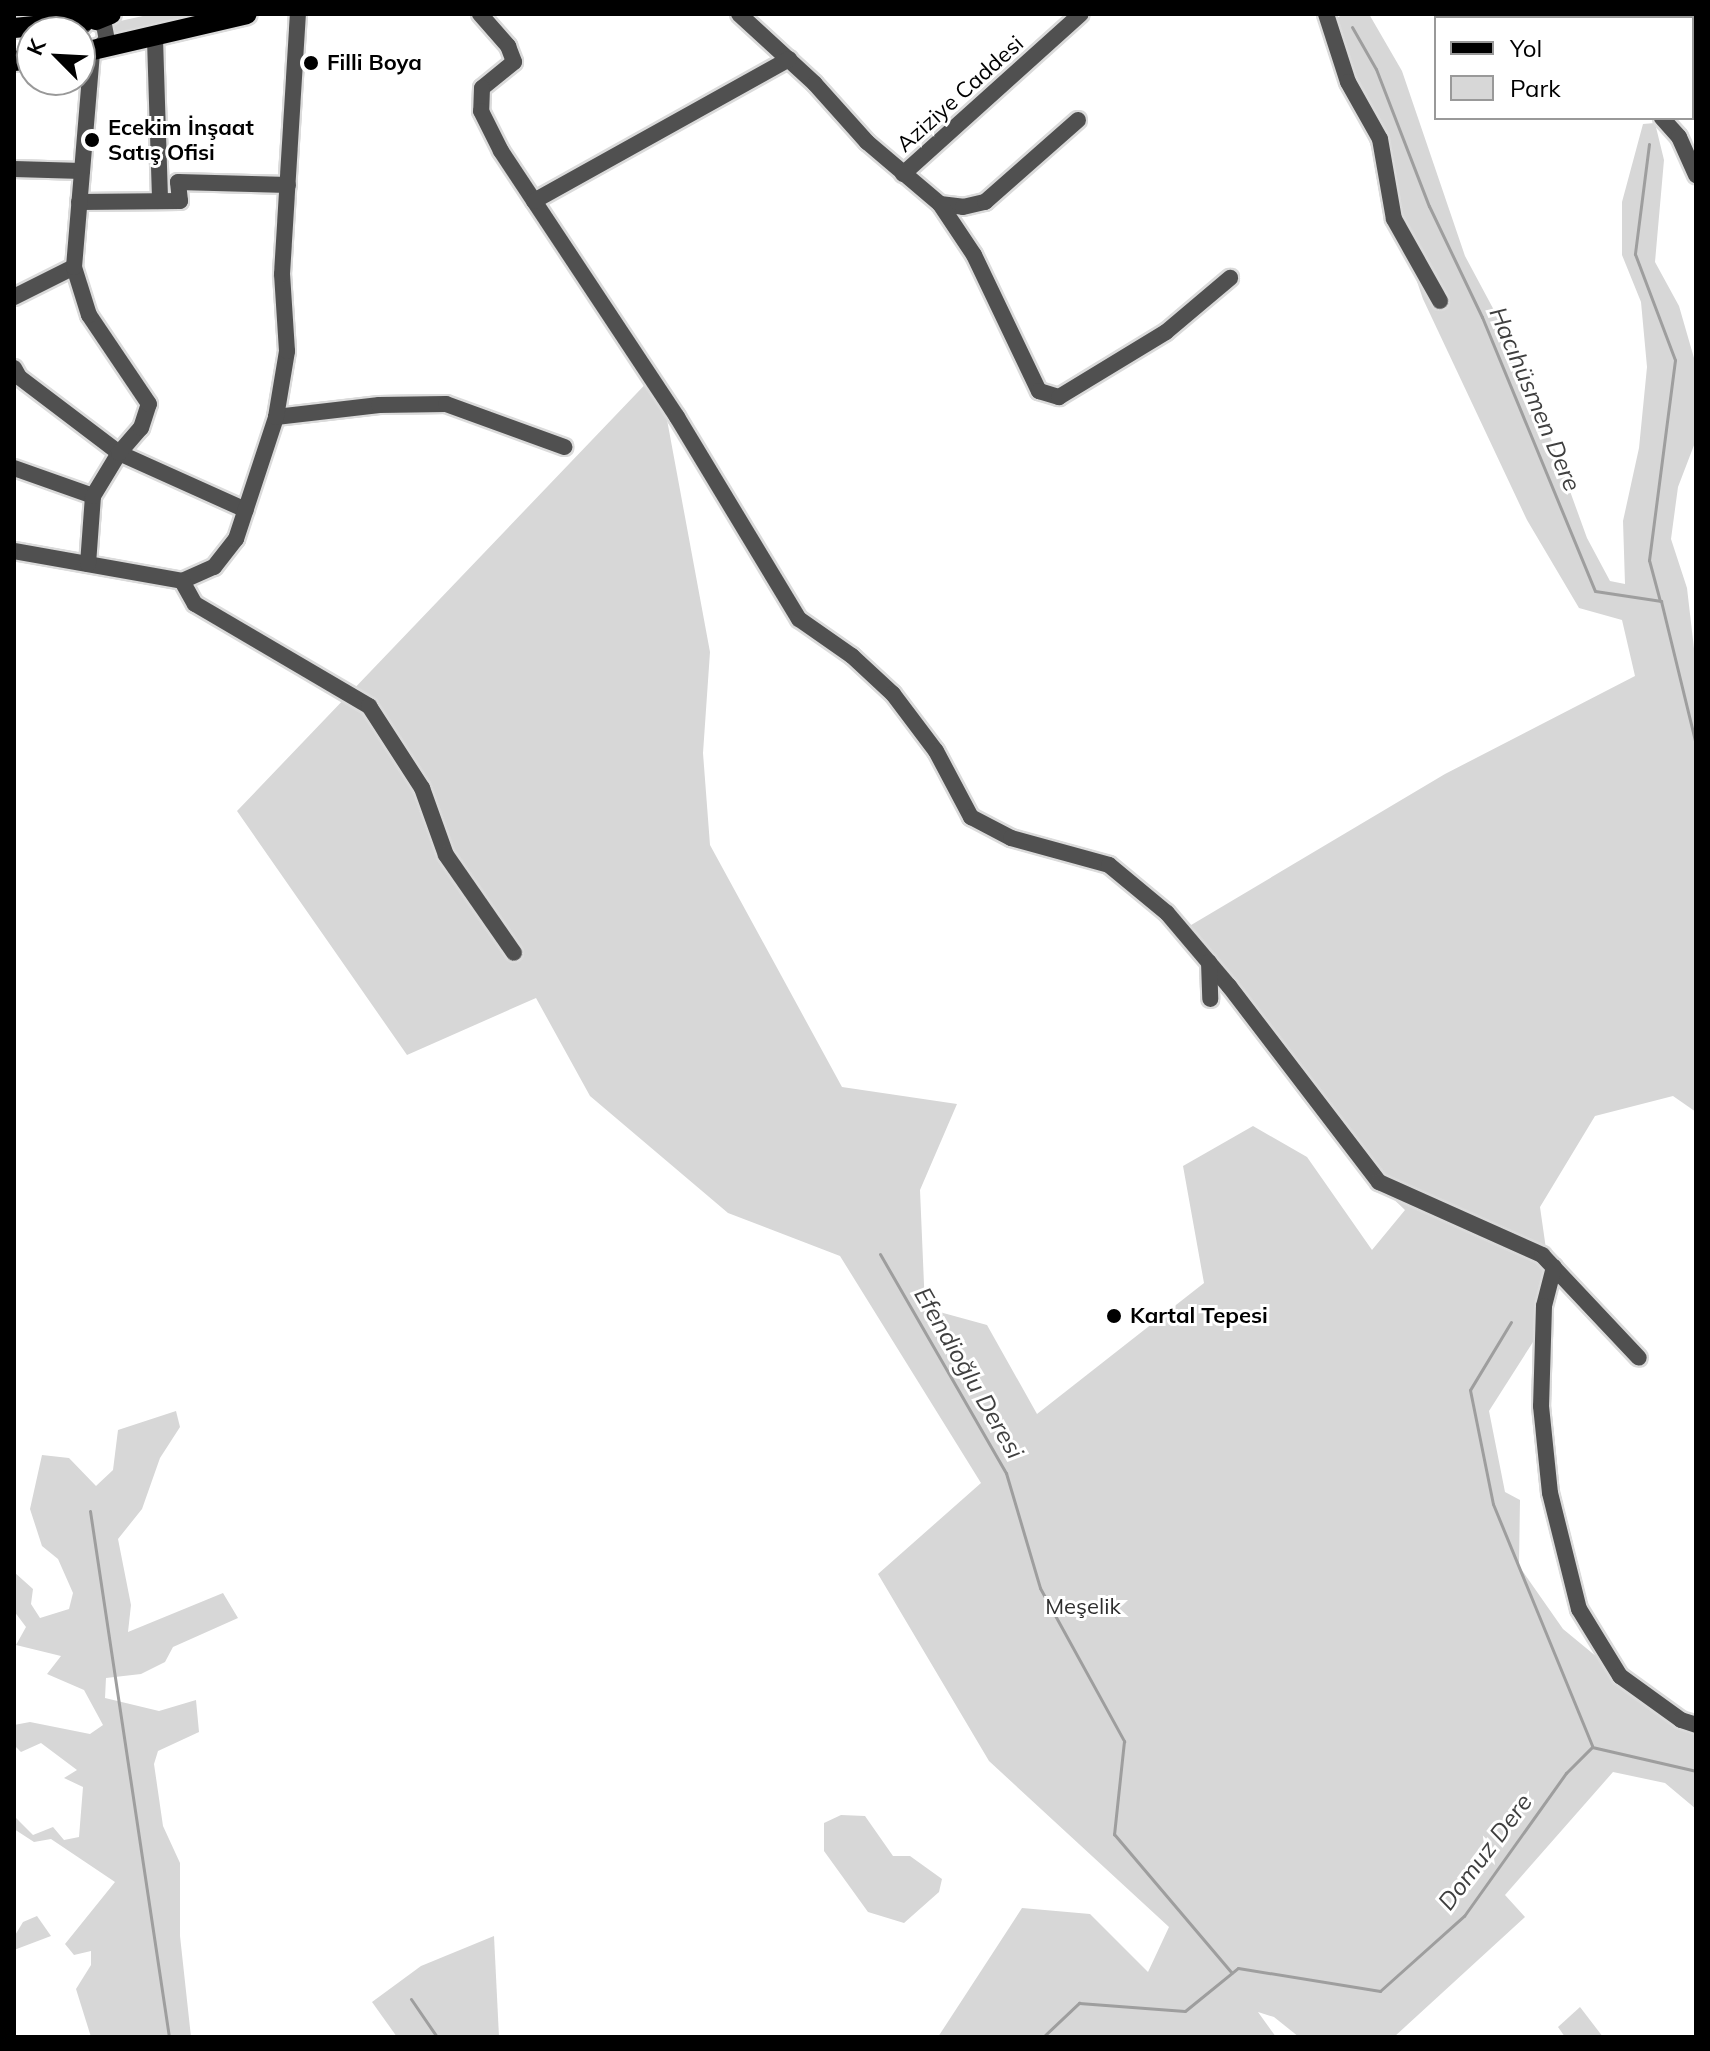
<!DOCTYPE html>
<meta charset="utf-8">
<style>
body{margin:0}
#map{position:relative;width:1710px;height:2051px;overflow:hidden;background:#fff;font-family:Mulish,sans-serif}
div>[style]{position:absolute}
.green>*{inset:0;background:#d7d7d7}
.stream>*{height:3px;margin:-1.5px;padding:0 1.5px;transform-origin:1.5px;border-radius:1.5px;background:#9e9e9e}
.roads{filter:drop-shadow(2px 0 #dbdbdb) drop-shadow(-2px 0 #dbdbdb) drop-shadow(0 2px #dbdbdb) drop-shadow(0 -2px #dbdbdb)}
.minor>*{height:16px;margin:-8px;padding:0 8px;transform-origin:8px;border-radius:8px;background:#505050}
.major>*{height:20px;margin:-10px;padding:0 10px;transform-origin:10px;border-radius:10px;background:#000}
.dots>*{width:22px;height:22px;translate:-50% -50%;box-sizing:border-box;border:4px solid #fff;border-radius:50%}
span{translate:-50% -50%;white-space:nowrap;text-align:center;line-height:1.15;-webkit-text-stroke:6px #fff;paint-order:stroke}
.poi-label{font-size:22px;color:#000;font-weight:700}
.left{translate:0 -50%;text-align:left}
.street-label{font-size:22px;color:#000}
.park-label{font-size:22px;color:#2e2e2e}
.water-label{font-size:24px;color:#3f3f3f;font-style:italic}
.frame{position:absolute;inset:0;border:16px solid #000;pointer-events:none}
.legend{position:absolute;left:1434px;top:16px;width:260px;height:104px;box-sizing:border-box;background:#fff;border:2px solid #999;margin:0;padding:10px 14px;list-style:none;font-size:24px;color:#000}
.legend li{display:flex;align-items:center;gap:16px;height:40px}
.legend b{width:40px;border:2px solid #999}
.north{position:absolute;left:16px;top:16px;width:80px;height:80px;box-sizing:border-box;background:#fff;border:2px solid #999;border-radius:50%;rotate:294deg;font-size:22px;font-weight:700;line-height:32px;text-align:center;color:#000}
.north::after{content:'';display:block;margin:auto;width:28px;height:36px;background:#000;clip-path:polygon(50% 0,100% 100%,50% 72%,0 100%)}
</style>
<div id="map">
<div class="green">
<i style="clip-path:polygon(152px 14px,221px 14px,114px 38px,111px 23px)"></i>
<i style="clip-path:polygon(1344px 14px,1369px 14px,1402px 71px,1465px 256px,1526px 370px,1587px 538px,1610px 581px,1625px 584px,1623px 521px,1639px 448px,1647px 367px,1641px 302px,1622px 255px,1622px 202px,1643px 124px,1655px 123px,1664px 160px,1655px 262px,1679px 306px,1696px 365px,1696px 440px,1678px 487px,1671px 539px,1687px 588px,1696px 666px,1696px 1112px,1673px 1096px,1595px 1116px,1540px 1207px,1546px 1249px,1533px 1342px,1489px 1411px,1505px 1492px,1520px 1500px,1519px 1566px,1563px 1629px,1620px 1676px,1696px 1725px,1696px 1809px,1665px 1783px,1613px 1772px,1505px 1895px,1525px 1917px,1394px 2037px,1299px 2037px,1274px 2017px,1258px 2012px,1276px 2037px,938px 2037px,1022px 1908px,1090px 1914px,1148px 1972px,1169px 1927px,989px 1761px,878px 1574px,981px 1483px,840px 1256px,728px 1213px,590px 1096px,536px 998px,407px 1055px,237px 811px,658px 371px,710px 652px,703px 753px,710px 845px,842px 1087px,957px 1104px,920px 1190px,925px 1308px,987px 1325px,1037px 1414px,1204px 1283px,1183px 1166px,1253px 1126px,1307px 1157px,1372px 1250px,1405px 1210px,1346px 1154px,1176px 934px,1445px 774px,1635px 676px,1622px 620px,1579px 608px,1527px 520px,1423px 299px,1351px 88px,1320px 27px)"></i>
<i style="clip-path:polygon(176px 1411px,180px 1427px,160px 1458px,142px 1509px,118px 1539px,131px 1605px,128px 1632px,223px 1593px,238px 1618px,173px 1647px,165px 1662px,141px 1674px,106px 1678px,105px 1698px,159px 1711px,196px 1700px,199px 1732px,158px 1751px,154px 1764px,163px 1826px,180px 1863px,180px 1936px,191px 2037px,91px 2037px,76px 1989px,91px 1965px,91px 1951px,74px 1955px,65px 1944px,115px 1882px,51px 1839px,34px 1842px,14px 1829px,14px 1816px,33px 1835px,53px 1827px,64px 1840px,79px 1837px,83px 1787px,64px 1778px,77px 1770px,41px 1743px,21px 1752px,14px 1745px,14px 1725px,30px 1722px,90px 1734px,103px 1725px,84px 1690px,47px 1674px,61px 1656px,16px 1645px,26px 1627px,14px 1611px,14px 1572px,33px 1589px,31px 1604px,40px 1618px,69px 1609px,73px 1593px,58px 1559px,42px 1546px,30px 1509px,42px 1455px,69px 1458px,96px 1486px,113px 1470px,118px 1430px)"></i>
<i style="clip-path:polygon(841px 1815px,865px 1816px,893px 1856px,910px 1856px,942px 1879px,939px 1892px,904px 1923px,868px 1912px,824px 1851px,824px 1823px)"></i>
<i style="clip-path:polygon(37px 1916px,51px 1936px,14px 1950px,14px 1937px,23px 1922px)"></i>
<i style="clip-path:polygon(494px 1936px,499px 2037px,397px 2037px,372px 2002px,421px 1966px)"></i>
<i style="clip-path:polygon(1580px 2007px,1603px 2037px,1565px 2037px,1558px 2027px)"></i>
</div>
<div class="stream">
<i style="left:1352px;top:27px;width:48px;rotate:60.3deg"></i>
<i style="left:1376px;top:69px;width:147px;rotate:68.9deg"></i>
<i style="left:1429px;top:206px;width:123px;rotate:64.5deg"></i>
<i style="left:1482px;top:317px;width:296px;rotate:67.6deg"></i>
<i style="left:1595px;top:591px;width:67px;rotate:8.6deg"></i>
<i style="left:1661px;top:601px;width:148px;rotate:76.3deg"></i>
<i style="left:1649px;top:144px;width:111px;rotate:97.3deg"></i>
<i style="left:1635px;top:254px;width:113px;rotate:69.3deg"></i>
<i style="left:1675px;top:360px;width:202px;rotate:97.4deg"></i>
<i style="left:1649px;top:560px;width:42px;rotate:75deg"></i>
<i style="left:880px;top:1254px;width:253px;rotate:60.1deg"></i>
<i style="left:1006px;top:1473px;width:120px;rotate:73.5deg"></i>
<i style="left:1040px;top:1588px;width:175px;rotate:61.2deg"></i>
<i style="left:1124px;top:1741px;width:94px;rotate:96.1deg"></i>
<i style="left:1114px;top:1834px;width:182px;rotate:49.7deg"></i>
<i style="left:1511px;top:1322px;width:79px;rotate:121.1deg"></i>
<i style="left:1470px;top:1390px;width:116px;rotate:78.6deg"></i>
<i style="left:1493px;top:1504px;width:261px;rotate:67.7deg"></i>
<i style="left:90px;top:1511px;width:532px;rotate:81.46deg"></i>
<i style="left:411px;top:1999px;width:46px;rotate:55.6deg"></i>
<i style="left:1043px;top:2037px;width:50px;rotate:-43.4deg"></i>
<i style="left:1079px;top:2003px;width:106px;rotate:4.3deg"></i>
<i style="left:1185px;top:2011px;width:68px;rotate:-39.1deg"></i>
<i style="left:1238px;top:1968px;width:144px;rotate:9.2deg"></i>
<i style="left:1380px;top:1991px;width:113px;rotate:-41.8deg"></i>
<i style="left:1464px;top:1916px;width:176px;rotate:-54.5deg"></i>
<i style="left:1566px;top:1773px;width:37px;rotate:-45deg"></i>
<i style="left:1592px;top:1747px;width:107px;rotate:13deg"></i>
</div>
<div class="roads">
<div class="minor">
<i style="left:480px;top:14px;width:43px;rotate:48.8deg"></i>
<i style="left:508px;top:46px;width:17px;rotate:69deg"></i>
<i style="left:514px;top:62px;width:41px;rotate:140.9deg"></i>
<i style="left:482px;top:88px;width:23px;rotate:92deg"></i>
<i style="left:481px;top:111px;width:45px;rotate:63.4deg"></i>
<i style="left:501px;top:151px;width:319px;rotate:56.5deg"></i>
<i style="left:677px;top:417px;width:236px;rotate:58.9deg"></i>
<i style="left:799px;top:619px;width:65px;rotate:34.9deg"></i>
<i style="left:852px;top:656px;width:56px;rotate:42.8deg"></i>
<i style="left:893px;top:694px;width:71px;rotate:53deg"></i>
<i style="left:936px;top:751px;width:75px;rotate:62.1deg"></i>
<i style="left:971px;top:817px;width:45px;rotate:27.7deg"></i>
<i style="left:1011px;top:838px;width:102px;rotate:15.4deg"></i>
<i style="left:1109px;top:865px;width:75px;rotate:39.6deg"></i>
<i style="left:1167px;top:913px;width:96px;rotate:49.7deg"></i>
<i style="left:1229px;top:986px;width:247px;rotate:52.6deg"></i>
<i style="left:1379px;top:1182px;width:179px;rotate:24.1deg"></i>
<i style="left:1542px;top:1255px;width:141px;rotate:46.7deg"></i>
<i style="left:739px;top:14px;width:103px;rotate:42.6deg"></i>
<i style="left:815px;top:84px;width:78px;rotate:48.1deg"></i>
<i style="left:867px;top:142px;width:96px;rotate:40.3deg"></i>
<i style="left:940px;top:204px;width:23px;rotate:7deg"></i>
<i style="left:963px;top:207px;width:23px;rotate:-13deg"></i>
<i style="left:985px;top:202px;width:124px;rotate:-41.4deg"></i>
<i style="left:1326px;top:14px;width:71px;rotate:72.1deg"></i>
<i style="left:1348px;top:82px;width:65px;rotate:60.7deg"></i>
<i style="left:1380px;top:139px;width:81px;rotate:80.1deg"></i>
<i style="left:1394px;top:219px;width:94px;rotate:60.7deg"></i>
<i style="left:1569px;top:14px;width:5px;rotate:53deg"></i>
<i style="left:77px;top:32px;width:18px;rotate:-45deg"></i>
<i style="left:90px;top:19px;width:15px;rotate:23deg"></i>
<i style="left:104px;top:25px;width:15px;rotate:79deg"></i>
<i style="left:107px;top:40px;width:15px;rotate:138deg"></i>
<i style="left:155px;top:39px;width:162px;rotate:88.2deg"></i>
<i style="left:1662px;top:118px;width:25px;rotate:48deg"></i>
<i style="left:1679px;top:137px;width:42px;rotate:65.9deg"></i>
<i style="left:14px;top:169px;width:68px;rotate:1.7deg"></i>
<i style="left:903px;top:174px;width:239px;rotate:-42deg"></i>
<i style="left:534px;top:201px;width:292px;rotate:-29.1deg"></i>
<i style="left:79px;top:202px;width:101px;rotate:-0.6deg"></i>
<i style="left:180px;top:201px;width:19px;rotate:-96deg"></i>
<i style="left:178px;top:182px;width:110px;rotate:1.6deg"></i>
<i style="left:940px;top:204px;width:61px;rotate:56.3deg"></i>
<i style="left:974px;top:255px;width:151px;rotate:64.5deg"></i>
<i style="left:1039px;top:391px;width:21px;rotate:17deg"></i>
<i style="left:1059px;top:397px;width:125px;rotate:-31.3deg"></i>
<i style="left:1166px;top:332px;width:84px;rotate:-40.2deg"></i>
<i style="left:14px;top:297px;width:67px;rotate:-26.6deg"></i>
<i style="left:14px;top:368px;width:10px;rotate:61deg"></i>
<i style="left:19px;top:377px;width:126px;rotate:37.2deg"></i>
<i style="left:119px;top:453px;width:139px;rotate:24.2deg"></i>
<i style="left:276px;top:417px;width:104px;rotate:-6.6deg"></i>
<i style="left:379px;top:405px;width:67px;rotate:-0.9deg"></i>
<i style="left:446px;top:404px;width:126px;rotate:20deg"></i>
<i style="left:14px;top:468px;width:84px;rotate:19.5deg"></i>
<i style="left:14px;top:551px;width:171px;rotate:10.1deg"></i>
<i style="left:182px;top:581px;width:35px;rotate:-24deg"></i>
<i style="left:214px;top:567px;width:36px;rotate:-52deg"></i>
<i style="left:236px;top:539px;width:128px;rotate:-71.8deg"></i>
<i style="left:276px;top:417px;width:67px;rotate:-80.5deg"></i>
<i style="left:287px;top:351px;width:77px;rotate:-93.7deg"></i>
<i style="left:282px;top:274px;width:260px;rotate:-86.5deg"></i>
<i style="left:88px;top:564px;width:68px;rotate:-85.8deg"></i>
<i style="left:93px;top:496px;width:50px;rotate:-58.8deg"></i>
<i style="left:119px;top:453px;width:33px;rotate:-49deg"></i>
<i style="left:141px;top:428px;width:25px;rotate:-72deg"></i>
<i style="left:149px;top:404px;width:107px;rotate:-124deg"></i>
<i style="left:89px;top:315px;width:50px;rotate:-107.4deg"></i>
<i style="left:74px;top:267px;width:216px;rotate:-85.2deg"></i>
<i style="left:182px;top:581px;width:26px;rotate:61deg"></i>
<i style="left:195px;top:604px;width:202px;rotate:30.4deg"></i>
<i style="left:369px;top:706px;width:98px;rotate:57.1deg"></i>
<i style="left:422px;top:788px;width:71px;rotate:70.3deg"></i>
<i style="left:446px;top:855px;width:119px;rotate:55.2deg"></i>
<i style="left:1209px;top:962px;width:37px;rotate:88deg"></i>
<i style="left:1554px;top:1267px;width:40px;rotate:104.4deg"></i>
<i style="left:1544px;top:1306px;width:100px;rotate:91.7deg"></i>
<i style="left:1541px;top:1406px;width:87px;rotate:84.1deg"></i>
<i style="left:1550px;top:1493px;width:120px;rotate:76deg"></i>
<i style="left:1579px;top:1609px;width:79px;rotate:58.5deg"></i>
<i style="left:1620px;top:1676px;width:75px;rotate:35.8deg"></i>
<i style="left:1681px;top:1720px;width:16px;rotate:18deg"></i>
</div>
<div class="major">
<i style="left:96px;top:20px;width:16px;rotate:-22deg"></i>
<i style="left:14px;top:28px;width:71px;rotate:-5.6deg"></i>
<i style="left:80px;top:53px;width:171px;rotate:-13.1deg"></i>
<i style="left:14px;top:61px;width:18px;rotate:-6deg"></i>
</div>
</div>
<div class="dots">
<i style="left:311px;top:63px;background:#000"></i>
<i style="left:92px;top:140px;background:#000"></i>
<i style="left:1114px;top:1316px;background:#000"></i>
</div>
<div class="poi-label">
<span class="left" style="left:327px;top:63px">Filli Boya</span>
<span class="left" style="left:108px;top:140px">Ecekim İnşaat<br>Satış Ofisi</span>
<span class="left" style="left:1130px;top:1316px">Kartal Tepesi</span>
</div>
<div class="street-label">
<span style="left:960px;top:94px;rotate:-42deg">Aziziye Caddesi</span>
</div>
<div class="park-label">
<span style="left:1083px;top:1607px">Meşelik</span>
</div>
<div class="water-label">
<span style="left:1535px;top:399px;rotate:67deg">Hacıhüsmen Dere</span>
<span style="left:969px;top:1373px;rotate:60deg">Efendioğlu Deresi</span>
<span style="left:1485px;top:1852px;rotate:-53deg">Domuz Dere</span>
</div>
<div class="frame"></div>
<ul class="legend">
<li><b style="height:10px;background:#000"></b>Yol</li>
<li><b style="height:22px;background:#d7d7d7"></b>Park</li>
</ul>
<div class="north">K</div>
</div>
